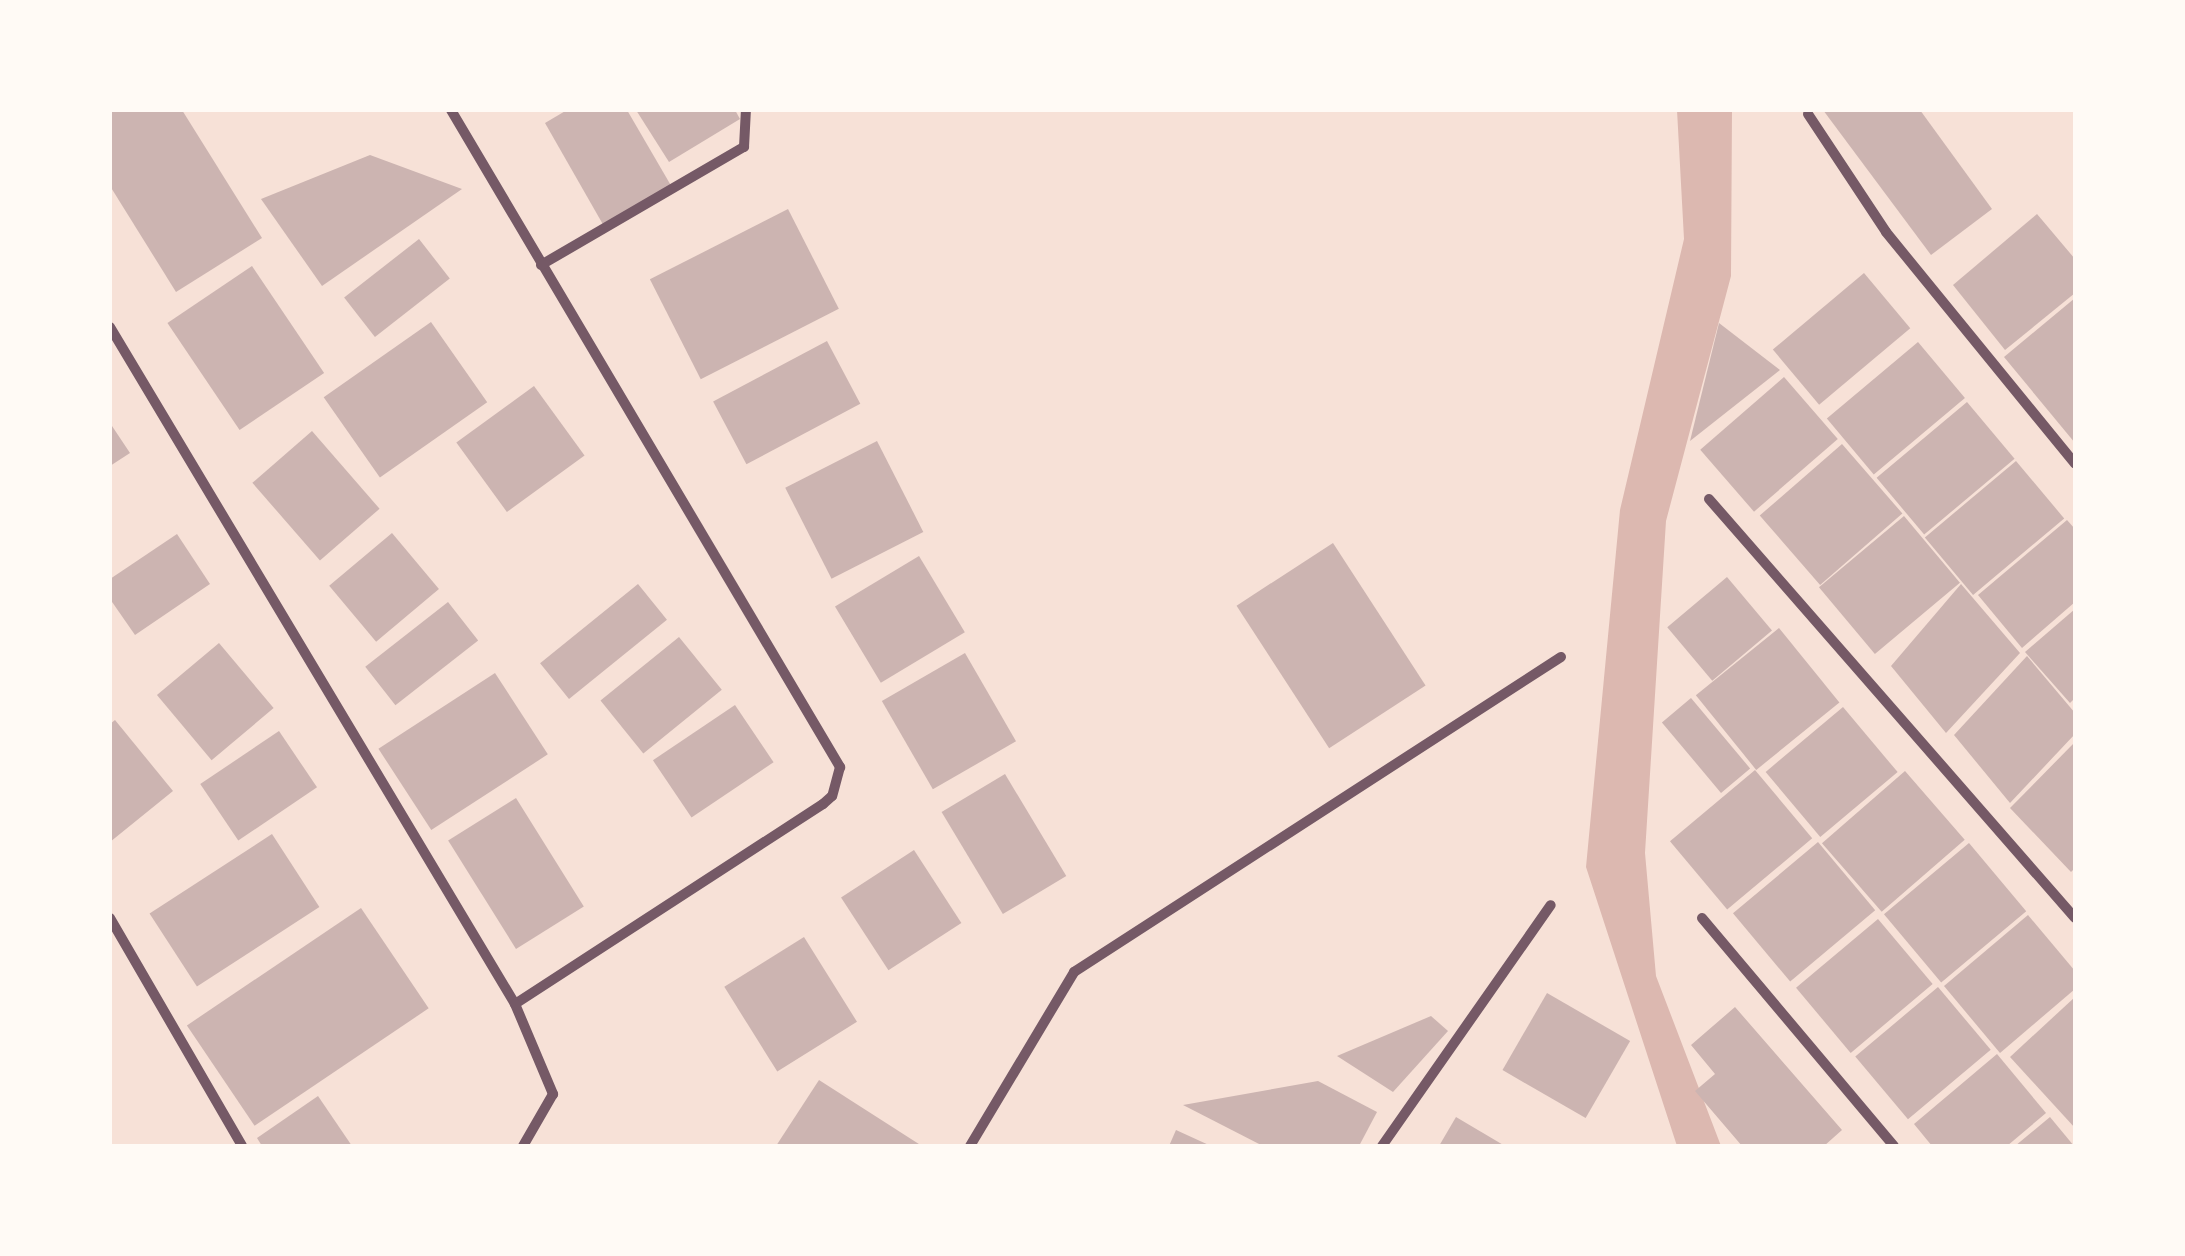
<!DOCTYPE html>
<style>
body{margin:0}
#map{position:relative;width:2185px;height:1256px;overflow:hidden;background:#f7e1d7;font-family:"Space Grotesk",sans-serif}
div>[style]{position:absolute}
.water>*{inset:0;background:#dcb8b0}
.building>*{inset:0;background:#ccb4b1;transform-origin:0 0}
.minor>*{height:10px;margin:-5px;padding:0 5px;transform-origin:5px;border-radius:5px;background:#755966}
span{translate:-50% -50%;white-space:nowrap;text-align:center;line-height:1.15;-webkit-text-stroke:10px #fffaf5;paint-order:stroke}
.frame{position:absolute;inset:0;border:112px solid #fffaf5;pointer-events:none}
</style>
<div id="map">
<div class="water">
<i style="clip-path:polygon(1677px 110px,1732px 110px,1731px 276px,1666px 521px,1645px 853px,1656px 976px,1721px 1146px,1677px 1146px,1586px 867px,1620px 510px,1684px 239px)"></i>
</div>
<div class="building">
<i style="clip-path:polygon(110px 110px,182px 110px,262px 238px,176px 292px,110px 186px)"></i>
<i style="clip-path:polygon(567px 110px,627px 110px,673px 189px,605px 228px,545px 123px)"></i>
<i style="clip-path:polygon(636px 110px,735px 110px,740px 119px,669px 162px)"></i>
<i style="clip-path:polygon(1823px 110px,1920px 110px,1992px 209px,1931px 255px)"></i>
<i style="clip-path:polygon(370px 155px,462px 189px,322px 286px,261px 199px)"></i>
<i style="left:788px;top:209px;width:112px;height:155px;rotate:63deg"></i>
<i style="clip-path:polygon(2037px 214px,2075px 259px,2075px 293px,2005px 350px,1953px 285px)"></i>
<i style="left:419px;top:239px;width:50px;height:95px;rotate:52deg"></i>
<i style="left:252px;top:266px;width:129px;height:102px;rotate:56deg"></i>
<i style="left:1864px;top:273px;width:72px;height:119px;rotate:50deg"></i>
<i style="clip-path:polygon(2075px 298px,2075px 443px,2004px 357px)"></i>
<i style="left:431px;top:322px;width:98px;height:131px;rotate:55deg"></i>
<i style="clip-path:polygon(1719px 323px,1780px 370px,1690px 441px)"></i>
<i style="left:827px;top:341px;width:71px;height:129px;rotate:62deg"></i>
<i style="left:1918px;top:342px;width:73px;height:119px;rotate:50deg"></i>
<i style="left:1784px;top:377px;width:82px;height:111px;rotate:49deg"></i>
<i style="left:534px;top:386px;width:86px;height:96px;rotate:54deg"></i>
<i style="left:1967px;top:402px;width:74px;height:118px;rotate:50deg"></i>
<i style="clip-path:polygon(110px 423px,130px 453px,110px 466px)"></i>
<i style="left:312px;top:431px;width:103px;height:79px;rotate:49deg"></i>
<i style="left:877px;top:441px;width:102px;height:103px;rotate:63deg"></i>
<i style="left:1842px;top:444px;width:92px;height:109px;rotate:49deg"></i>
<i style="left:2016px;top:461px;width:75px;height:119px;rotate:50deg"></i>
<i style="left:1904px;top:516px;width:87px;height:111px;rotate:50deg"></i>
<i style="clip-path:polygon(2067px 520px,2075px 529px,2075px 602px,2022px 648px,1978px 595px)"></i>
<i style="left:392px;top:533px;width:73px;height:82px;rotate:50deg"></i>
<i style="clip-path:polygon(177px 534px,210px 584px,135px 635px,110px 599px,110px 579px)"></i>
<i style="left:1333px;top:543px;width:170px;height:115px;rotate:57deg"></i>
<i style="left:919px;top:556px;width:89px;height:98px;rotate:59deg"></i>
<i style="left:1727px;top:577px;width:70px;height:78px;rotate:50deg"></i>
<i style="left:638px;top:584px;width:46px;height:126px;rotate:51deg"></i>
<i style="clip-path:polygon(1961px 584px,2020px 653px,1946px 733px,1891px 666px)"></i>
<i style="left:448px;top:602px;width:49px;height:105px;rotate:52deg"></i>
<i style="clip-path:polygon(2075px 609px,2075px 698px,2070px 703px,2025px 652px)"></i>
<i style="left:1779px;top:628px;width:96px;height:107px;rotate:51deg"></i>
<i style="left:679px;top:637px;width:68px;height:101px;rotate:51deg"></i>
<i style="left:219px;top:643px;width:85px;height:81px;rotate:50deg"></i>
<i style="left:965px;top:653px;width:102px;height:96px;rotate:60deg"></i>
<i style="clip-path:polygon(2027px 656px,2075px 713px,2075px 734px,2010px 803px,1954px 735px)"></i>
<i style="left:495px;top:673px;width:97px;height:139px;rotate:57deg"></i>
<i style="left:1691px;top:698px;width:92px;height:38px;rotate:50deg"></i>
<i style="left:735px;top:705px;width:69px;height:99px;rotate:56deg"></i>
<i style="left:1843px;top:707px;width:85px;height:101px;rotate:50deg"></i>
<i style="clip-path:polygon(115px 720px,173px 791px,110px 842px,110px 724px)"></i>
<i style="left:279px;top:731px;width:68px;height:95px;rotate:56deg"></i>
<i style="clip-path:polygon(2075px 742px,2075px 868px,2071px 872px,2010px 808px)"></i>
<i style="left:1755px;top:770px;width:89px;height:111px;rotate:50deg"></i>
<i style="left:1905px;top:771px;width:91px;height:110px;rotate:49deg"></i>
<i style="left:1005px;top:774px;width:119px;height:74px;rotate:59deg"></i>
<i style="left:516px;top:798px;width:128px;height:80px;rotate:58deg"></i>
<i style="left:272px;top:834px;width:87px;height:146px;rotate:57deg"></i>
<i style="left:1818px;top:842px;width:89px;height:111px;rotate:50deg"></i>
<i style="left:1969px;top:843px;width:89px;height:111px;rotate:50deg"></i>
<i style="left:914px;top:850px;width:87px;height:87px;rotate:57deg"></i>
<i style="left:361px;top:908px;width:121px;height:210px;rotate:56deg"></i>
<i style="clip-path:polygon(2028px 915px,2075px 971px,2075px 989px,2000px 1053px,1944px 986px)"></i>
<i style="left:1878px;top:919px;width:85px;height:107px;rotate:50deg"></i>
<i style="left:804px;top:937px;width:100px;height:94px;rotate:58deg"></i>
<i style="left:1938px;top:987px;width:82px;height:108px;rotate:50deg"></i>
<i style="left:1547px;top:993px;width:96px;height:89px;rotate:30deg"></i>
<i style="clip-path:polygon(2075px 997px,2075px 1128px,2010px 1057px)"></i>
<i style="clip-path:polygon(1735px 1007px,1842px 1130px,1824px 1146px,1742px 1146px,1695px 1091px,1715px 1074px,1691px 1045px)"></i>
<i style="clip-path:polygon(1431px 1016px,1448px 1031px,1393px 1092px,1337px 1056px)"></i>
<i style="clip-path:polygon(1997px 1054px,2046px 1113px,2007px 1146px,1932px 1146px,1914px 1124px)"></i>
<i style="clip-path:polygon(819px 1080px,922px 1146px,776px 1146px)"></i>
<i style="clip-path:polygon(1318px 1081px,1377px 1112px,1359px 1146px,1263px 1146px,1183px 1105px)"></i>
<i style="clip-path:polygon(318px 1096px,352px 1146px,262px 1146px,257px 1138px)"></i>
<i style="clip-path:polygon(1456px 1117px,1505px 1146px,1439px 1146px)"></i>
<i style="clip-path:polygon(2050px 1117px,2074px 1146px,2015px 1146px)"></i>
<i style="clip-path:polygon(1176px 1130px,1211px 1146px,1169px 1146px)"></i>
</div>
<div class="minor">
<i style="left:451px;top:110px;width:764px;rotate:59.37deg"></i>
<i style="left:840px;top:767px;width:30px;rotate:105deg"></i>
<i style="left:832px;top:796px;width:12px;rotate:138deg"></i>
<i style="left:823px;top:804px;width:367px;rotate:147deg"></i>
<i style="left:1808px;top:114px;width:141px;rotate:56.5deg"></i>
<i style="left:1886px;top:232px;width:299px;rotate:50.8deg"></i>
<i style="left:541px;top:265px;width:235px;rotate:-30.2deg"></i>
<i style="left:744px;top:147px;width:37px;rotate:-87deg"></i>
<i style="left:110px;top:327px;width:789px;rotate:59.11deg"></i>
<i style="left:515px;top:1004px;width:98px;rotate:67.1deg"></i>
<i style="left:553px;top:1094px;width:60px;rotate:120deg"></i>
<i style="left:1709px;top:499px;width:556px;rotate:48.86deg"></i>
<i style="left:110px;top:918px;width:263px;rotate:59.9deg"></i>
<i style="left:1702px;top:918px;width:298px;rotate:49.9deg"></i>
<i style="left:970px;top:1146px;width:203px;rotate:-59.1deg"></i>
<i style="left:1074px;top:972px;width:580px;rotate:-32.9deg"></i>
<i style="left:1382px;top:1146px;width:294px;rotate:-55deg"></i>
</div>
<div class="frame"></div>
</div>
